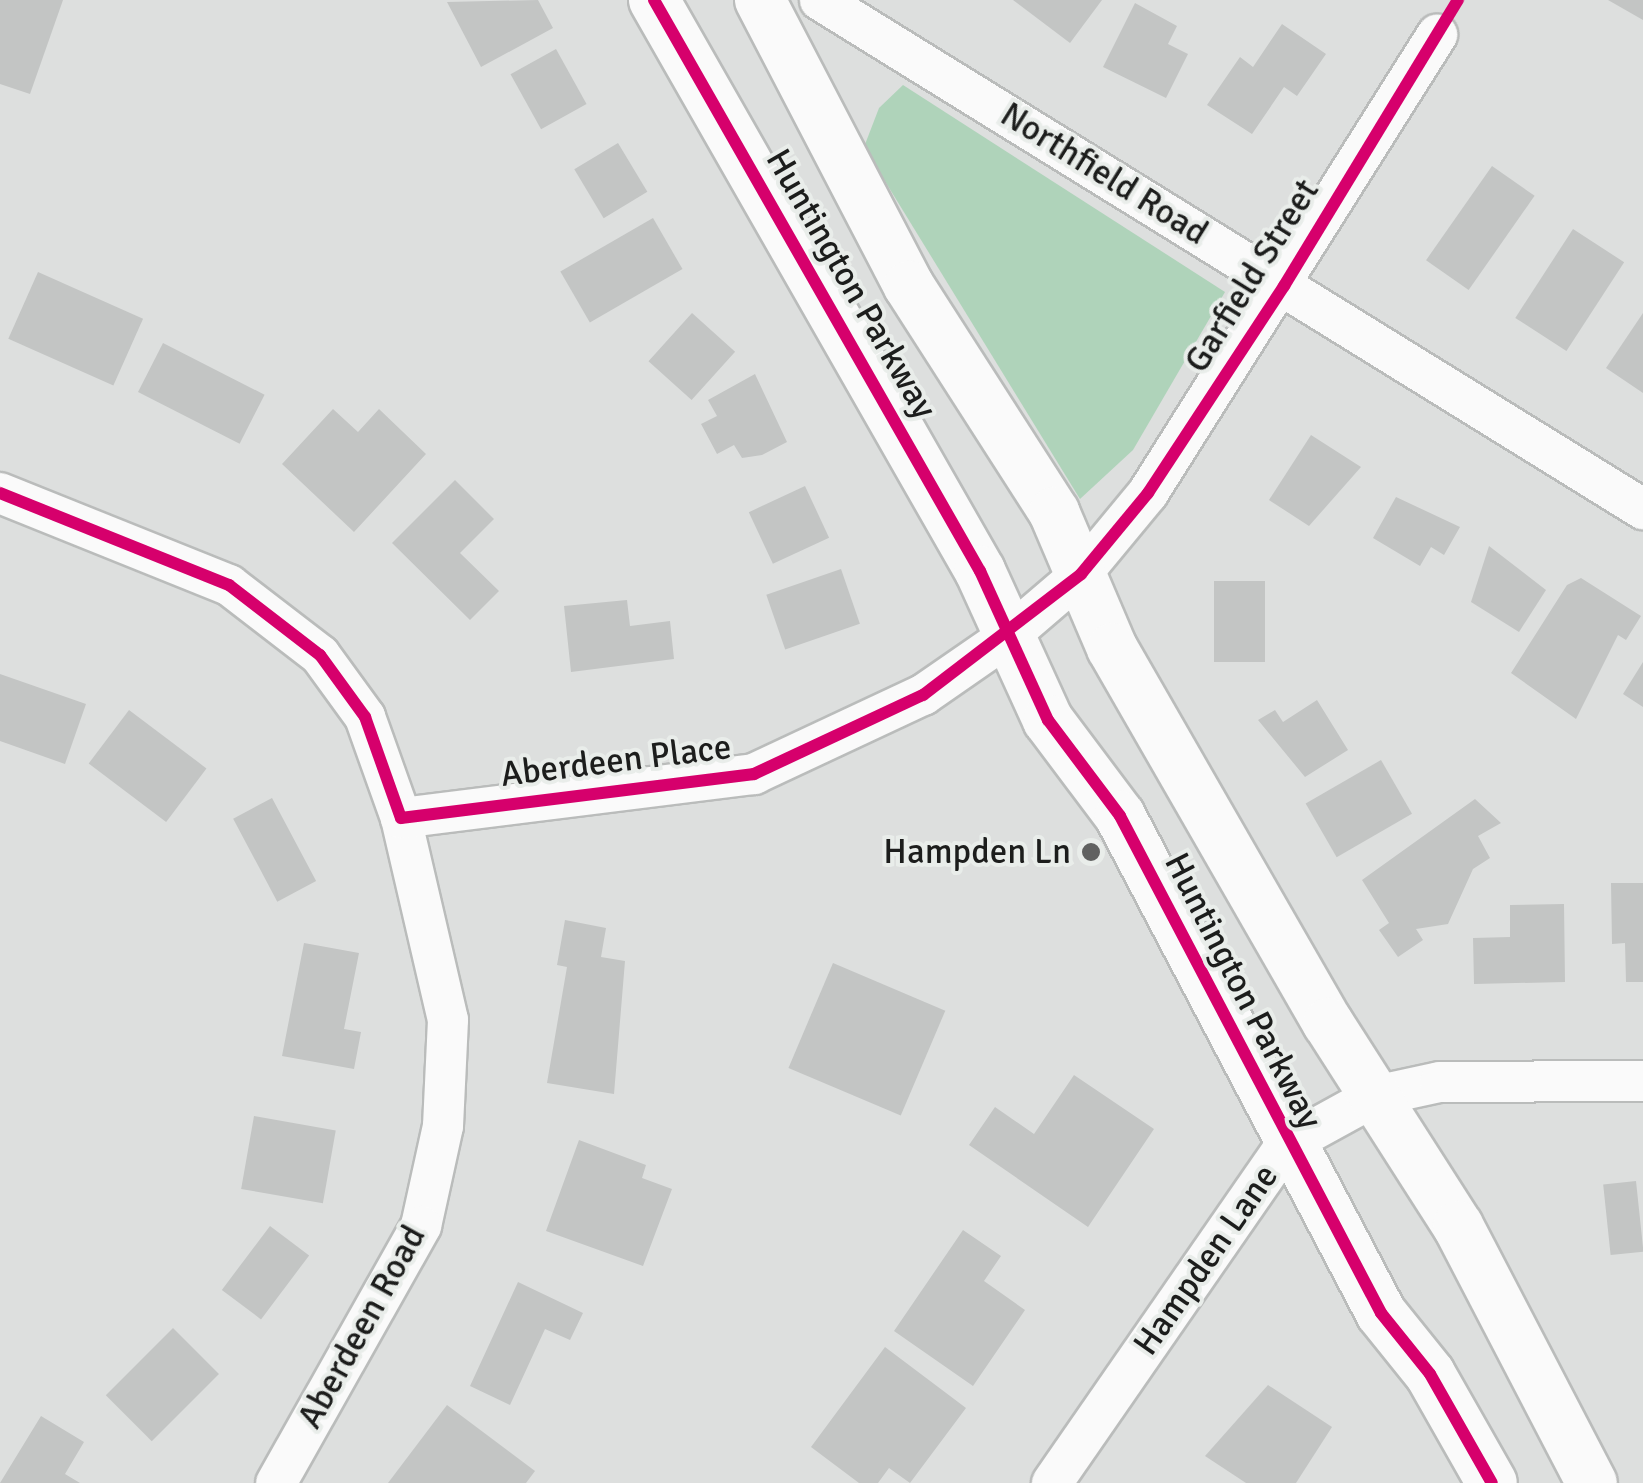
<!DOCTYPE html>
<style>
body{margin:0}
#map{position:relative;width:1643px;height:1483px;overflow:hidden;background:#dddfde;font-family:Signika,sans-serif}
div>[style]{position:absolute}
.green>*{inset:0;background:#afd3ba}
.building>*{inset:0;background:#c3c5c4;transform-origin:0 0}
.roads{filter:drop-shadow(2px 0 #babcbb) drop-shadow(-2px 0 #babcbb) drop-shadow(0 2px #babcbb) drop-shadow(0 -2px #babcbb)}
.minor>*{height:40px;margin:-20px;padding:0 20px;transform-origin:20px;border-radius:20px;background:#fafafa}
.tertiary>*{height:50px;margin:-25px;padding:0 25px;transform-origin:25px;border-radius:25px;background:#fafafa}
.cycleway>*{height:12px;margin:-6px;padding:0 6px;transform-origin:6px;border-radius:6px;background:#d6006c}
.dots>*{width:28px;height:28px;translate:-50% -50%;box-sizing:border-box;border:5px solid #e9edea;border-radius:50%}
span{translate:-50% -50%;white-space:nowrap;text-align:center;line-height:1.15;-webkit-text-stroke:8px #e9edea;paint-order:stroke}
.street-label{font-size:35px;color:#1c1d1c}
.poi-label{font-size:35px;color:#1c1d1c}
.right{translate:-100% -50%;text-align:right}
</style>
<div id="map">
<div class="green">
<i style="clip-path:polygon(903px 85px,1225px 292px,1133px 450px,1080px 499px,864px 147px,879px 108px)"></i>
</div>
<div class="building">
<i style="clip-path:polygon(0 0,63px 0,30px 94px,0 84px)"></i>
<i style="clip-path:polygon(538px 0,553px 28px,481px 67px,447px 2px)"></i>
<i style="clip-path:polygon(1013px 0,1102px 0,1070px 43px)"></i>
<i style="clip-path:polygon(1608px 0,1643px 0,1643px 20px)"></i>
<i style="clip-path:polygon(1135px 3px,1177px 26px,1168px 44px,1188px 54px,1166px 98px,1103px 67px)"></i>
<i style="clip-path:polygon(1282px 24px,1326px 54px,1297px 96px,1284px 87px,1252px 134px,1207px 105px,1240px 57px,1253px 67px)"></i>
<i style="left:556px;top:49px;width:63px;height:52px;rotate:61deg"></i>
<i style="left:618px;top:143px;width:57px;height:51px;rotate:59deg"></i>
<i style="left:1492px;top:166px;width:52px;height:115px;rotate:35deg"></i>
<i style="left:653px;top:218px;width:59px;height:107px;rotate:60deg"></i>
<i style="left:1573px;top:229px;width:61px;height:106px;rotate:33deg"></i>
<i style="left:38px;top:272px;width:115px;height:73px;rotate:24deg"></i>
<i style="left:692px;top:313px;width:58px;height:65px;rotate:42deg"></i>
<i style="clip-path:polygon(1643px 313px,1643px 393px,1606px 368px)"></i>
<i style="left:163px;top:343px;width:114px;height:55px;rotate:27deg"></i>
<i style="clip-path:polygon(755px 374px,787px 442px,762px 455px,742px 458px,734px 445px,717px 454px,701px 424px,717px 416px,708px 400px)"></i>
<i style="clip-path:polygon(333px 409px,358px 432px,379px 409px,426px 454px,354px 532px,282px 464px)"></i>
<i style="clip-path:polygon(1311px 435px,1361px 467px,1309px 526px,1269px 500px)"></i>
<i style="clip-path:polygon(455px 480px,494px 519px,460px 553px,499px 591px,470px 620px,392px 543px)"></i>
<i style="left:805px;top:486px;width:57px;height:62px;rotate:65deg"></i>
<i style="clip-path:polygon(1396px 497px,1460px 527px,1444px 555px,1431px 547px,1420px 566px,1373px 538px)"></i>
<i style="clip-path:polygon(1489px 546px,1546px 590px,1519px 632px,1471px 602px)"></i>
<i style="left:841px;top:569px;width:58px;height:79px;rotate:71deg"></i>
<i style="clip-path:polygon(1581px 578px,1641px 616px,1626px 640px,1618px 635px,1576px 719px,1511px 673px,1567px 585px)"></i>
<i style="left:1214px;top:581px;width:51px;height:81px"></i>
<i style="clip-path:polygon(627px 600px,630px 626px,670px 621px,674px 659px,571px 672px,564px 606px)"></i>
<i style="clip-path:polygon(1643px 662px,1643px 707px,1623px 694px)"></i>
<i style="clip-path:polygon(0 674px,86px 704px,65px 764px,0 741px)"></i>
<i style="clip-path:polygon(1317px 700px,1348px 750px,1305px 777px,1258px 720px,1275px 710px,1283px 722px)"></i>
<i style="left:129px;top:710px;width:97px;height:67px;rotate:37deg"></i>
<i style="left:1381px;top:760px;width:62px;height:87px;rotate:60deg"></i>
<i style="left:272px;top:798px;width:94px;height:44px;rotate:62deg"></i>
<i style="clip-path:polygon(1475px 799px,1501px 823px,1478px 836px,1490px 858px,1473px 869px,1448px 924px,1416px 929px,1423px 940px,1398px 957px,1379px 930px,1389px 923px,1362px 880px)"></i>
<i style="clip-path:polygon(1611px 883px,1643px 883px,1643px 982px,1626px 982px,1625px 943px,1612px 944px)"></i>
<i style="clip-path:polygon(1564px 904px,1565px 982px,1474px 984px,1473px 938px,1510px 937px,1510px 905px)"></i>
<i style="clip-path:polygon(565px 920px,606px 928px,601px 957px,625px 961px,614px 1094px,547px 1083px,567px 967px,557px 965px)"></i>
<i style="clip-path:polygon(304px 943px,359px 953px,344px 1029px,361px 1032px,354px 1069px,282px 1056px)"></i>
<i style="left:833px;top:963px;width:122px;height:114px;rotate:23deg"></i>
<i style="clip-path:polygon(1074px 1075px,1154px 1129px,1088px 1227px,969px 1145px,995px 1107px,1034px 1134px)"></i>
<i style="left:254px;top:1116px;width:83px;height:74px;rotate:10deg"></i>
<i style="clip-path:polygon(579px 1140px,646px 1165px,642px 1178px,672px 1189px,643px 1266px,546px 1231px)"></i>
<i style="left:1636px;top:1181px;width:71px;height:33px;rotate:84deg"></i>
<i style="left:270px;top:1226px;width:49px;height:80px;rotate:37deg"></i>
<i style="clip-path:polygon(963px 1230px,1001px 1256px,984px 1281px,1025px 1310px,973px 1386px,894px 1331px)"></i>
<i style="clip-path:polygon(518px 1282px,583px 1313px,570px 1340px,545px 1329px,510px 1405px,470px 1386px)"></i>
<i style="left:173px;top:1328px;width:65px;height:95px;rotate:45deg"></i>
<i style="clip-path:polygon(885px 1347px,966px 1408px,910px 1483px,889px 1468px,878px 1483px,859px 1483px,811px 1447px)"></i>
<i style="clip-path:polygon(1268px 1385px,1332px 1427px,1296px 1483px,1246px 1483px,1205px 1456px)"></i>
<i style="clip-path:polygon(447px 1405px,535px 1471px,526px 1483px,388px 1483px)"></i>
<i style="clip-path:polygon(41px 1416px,84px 1442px,65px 1474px,80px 1483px,0 1483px)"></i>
</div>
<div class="roads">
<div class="minor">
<i style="left:820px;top:0;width:968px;rotate:31.74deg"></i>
<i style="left:0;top:493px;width:247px;rotate:21.9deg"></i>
<i style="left:229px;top:585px;width:115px;rotate:37.6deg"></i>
<i style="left:320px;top:655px;width:77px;rotate:54deg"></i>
<i style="left:365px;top:717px;width:107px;rotate:70.4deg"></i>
<i style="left:401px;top:818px;width:207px;rotate:76.9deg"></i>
<i style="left:448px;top:1020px;width:106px;rotate:92.7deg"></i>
<i style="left:443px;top:1126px;width:102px;rotate:102.4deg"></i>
<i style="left:421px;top:1226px;width:295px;rotate:119.4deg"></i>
<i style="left:401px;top:818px;width:356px;rotate:-7.1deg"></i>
<i style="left:754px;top:774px;width:187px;rotate:-25.1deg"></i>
<i style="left:923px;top:695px;width:107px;rotate:-34.7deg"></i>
<i style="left:1011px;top:634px;width:92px;rotate:-40.6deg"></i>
<i style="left:1081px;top:574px;width:105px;rotate:-50.4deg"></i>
<i style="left:1148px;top:493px;width:542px;rotate:-57.75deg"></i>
<i style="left:1052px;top:1483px;width:411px;rotate:-55.3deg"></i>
<i style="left:1286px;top:1145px;width:102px;rotate:-28.8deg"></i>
<i style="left:1375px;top:1096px;width:66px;rotate:-12.2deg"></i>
<i style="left:1440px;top:1082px;width:203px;rotate:-0.3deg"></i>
</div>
<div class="tertiary">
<i style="left:654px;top:0;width:658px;rotate:60.28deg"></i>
<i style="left:980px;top:571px;width:164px;rotate:65.5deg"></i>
<i style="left:1048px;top:720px;width:120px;rotate:53.1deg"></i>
<i style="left:1120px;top:816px;width:561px;rotate:62.29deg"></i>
<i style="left:1381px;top:1313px;width:78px;rotate:51.2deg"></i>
<i style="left:1430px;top:1374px;width:125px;rotate:60.4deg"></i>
<i style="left:760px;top:0;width:322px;rotate:62.5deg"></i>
<i style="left:909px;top:286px;width:269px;rotate:57.3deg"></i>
<i style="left:1054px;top:512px;width:148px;rotate:66.9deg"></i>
<i style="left:1112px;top:648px;width:433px;rotate:60.1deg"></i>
<i style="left:1328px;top:1023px;width:241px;rotate:57.4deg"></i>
<i style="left:1458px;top:1226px;width:290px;rotate:62.5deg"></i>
</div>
</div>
<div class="cycleway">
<i style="left:654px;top:0;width:658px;rotate:60.28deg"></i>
<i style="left:980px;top:571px;width:164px;rotate:65.5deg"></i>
<i style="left:1048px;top:720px;width:120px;rotate:53.1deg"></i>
<i style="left:1120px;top:816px;width:561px;rotate:62.29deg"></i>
<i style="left:1381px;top:1313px;width:78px;rotate:51.2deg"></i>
<i style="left:1430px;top:1374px;width:125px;rotate:60.4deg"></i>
<i style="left:0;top:493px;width:247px;rotate:21.9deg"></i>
<i style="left:229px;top:585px;width:115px;rotate:37.6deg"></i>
<i style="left:320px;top:655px;width:77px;rotate:54deg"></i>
<i style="left:365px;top:717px;width:107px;rotate:70.4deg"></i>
<i style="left:401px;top:818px;width:356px;rotate:-7.1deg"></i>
<i style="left:754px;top:774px;width:187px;rotate:-25.1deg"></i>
<i style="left:923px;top:695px;width:199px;rotate:-37.4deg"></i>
<i style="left:1081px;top:574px;width:105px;rotate:-50.4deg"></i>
<i style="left:1148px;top:493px;width:248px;rotate:-56.7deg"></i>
<i style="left:1284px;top:286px;width:335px;rotate:-58.7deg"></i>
</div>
<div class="dots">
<i style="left:1091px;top:852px;background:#606160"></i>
</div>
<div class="street-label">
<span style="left:1104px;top:174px;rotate:32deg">Northfield Road</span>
<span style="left:1252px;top:276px;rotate:-58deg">Garfield Street</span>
<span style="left:851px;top:284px;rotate:60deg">Huntington Parkway</span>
<span style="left:616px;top:761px;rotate:-7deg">Aberdeen Place</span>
<span style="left:1243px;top:991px;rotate:63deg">Huntington Parkway</span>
<span style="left:1206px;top:1260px;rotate:-55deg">Hampden Lane</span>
<span style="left:362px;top:1327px;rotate:-61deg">Aberdeen Road</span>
</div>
<div class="poi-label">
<span class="right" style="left:1071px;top:852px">Hampden Ln</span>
</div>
</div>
